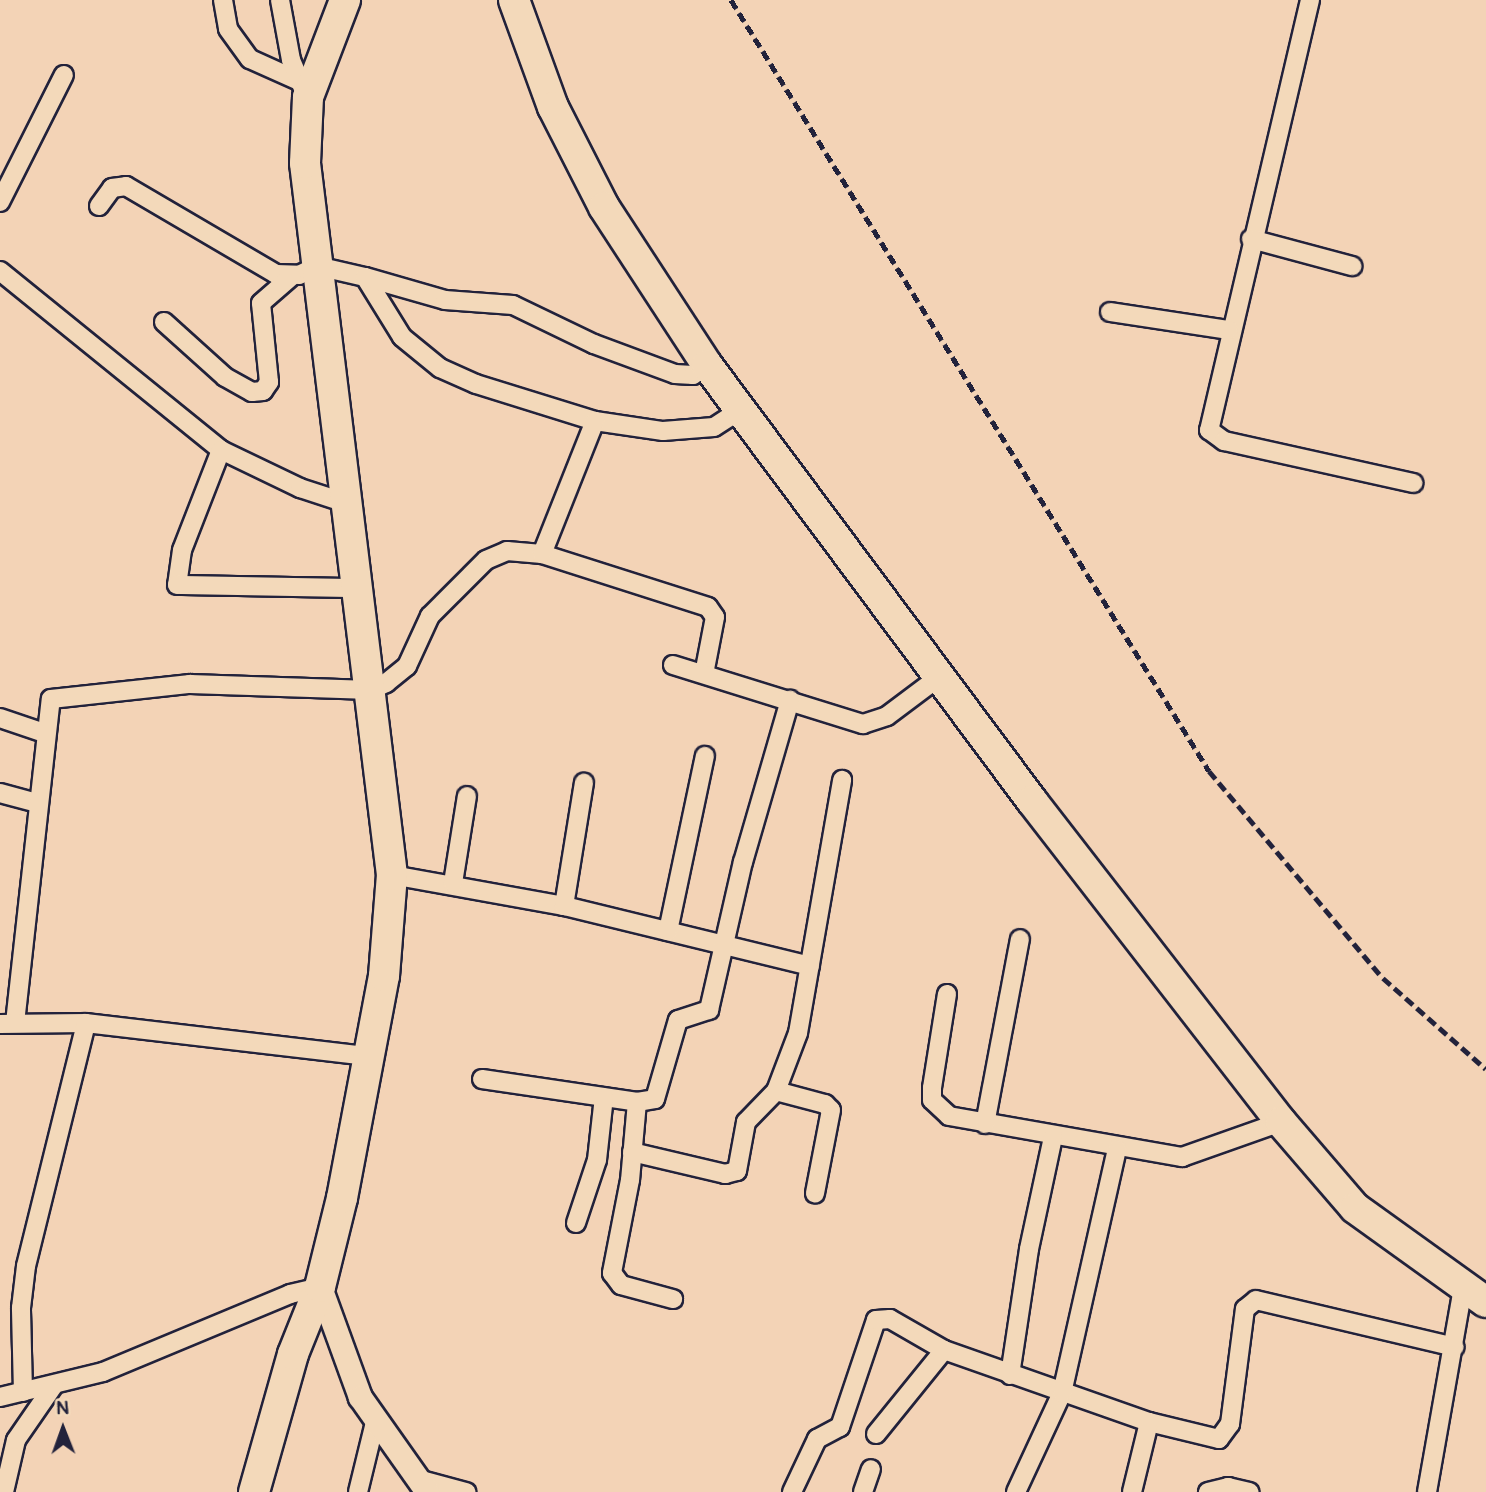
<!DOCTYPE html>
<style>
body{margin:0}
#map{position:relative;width:1486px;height:1492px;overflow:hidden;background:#f3d3b6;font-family:Pangolin,sans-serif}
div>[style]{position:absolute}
.roads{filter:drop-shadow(2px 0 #22223b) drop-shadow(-2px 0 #22223b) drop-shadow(0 2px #22223b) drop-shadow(0 -2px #22223b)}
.minor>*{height:18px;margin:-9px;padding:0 9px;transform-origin:9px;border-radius:9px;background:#f3d9ba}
.tertiary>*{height:23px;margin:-11.5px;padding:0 11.5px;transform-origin:11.5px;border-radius:11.5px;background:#f3d9ba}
.trunk>*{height:30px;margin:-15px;padding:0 15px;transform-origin:15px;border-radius:15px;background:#f3d9ba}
.rail>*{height:5px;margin-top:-2.5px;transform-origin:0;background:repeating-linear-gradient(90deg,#22223b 0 10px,transparent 0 15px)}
span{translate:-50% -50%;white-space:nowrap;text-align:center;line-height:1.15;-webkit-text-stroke:5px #f3d9ba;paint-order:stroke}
.north{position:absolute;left:28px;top:1394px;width:70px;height:70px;-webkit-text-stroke:5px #f3d9ba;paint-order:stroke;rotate:359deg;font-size:19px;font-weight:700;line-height:28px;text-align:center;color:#22223b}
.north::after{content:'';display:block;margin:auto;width:24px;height:32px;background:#22223b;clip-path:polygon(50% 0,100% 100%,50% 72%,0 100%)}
</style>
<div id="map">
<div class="roads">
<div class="minor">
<i style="left:223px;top:0;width:29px;rotate:80deg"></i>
<i style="left:228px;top:29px;width:37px;rotate:54deg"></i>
<i style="left:250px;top:59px;width:54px;rotate:24.2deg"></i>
<i style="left:280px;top:0;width:61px;rotate:79.6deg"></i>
<i style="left:291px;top:60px;width:30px;rotate:67deg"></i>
<i style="left:1310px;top:0;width:442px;rotate:103.2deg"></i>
<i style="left:1209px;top:430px;width:19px;rotate:36deg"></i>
<i style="left:1224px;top:441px;width:194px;rotate:12.5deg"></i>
<i style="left:0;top:202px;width:142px;rotate:-63.3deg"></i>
<i style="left:99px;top:206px;width:22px;rotate:-54deg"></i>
<i style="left:112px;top:188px;width:14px;rotate:-8deg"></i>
<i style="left:126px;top:186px;width:174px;rotate:30.4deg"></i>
<i style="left:276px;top:274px;width:23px;rotate:2deg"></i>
<i style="left:299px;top:275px;width:20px;rotate:-27deg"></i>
<i style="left:317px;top:266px;width:49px;rotate:12.9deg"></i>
<i style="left:365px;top:277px;width:70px;rotate:58.3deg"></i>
<i style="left:402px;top:337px;width:49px;rotate:39.2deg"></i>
<i style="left:440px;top:368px;width:39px;rotate:24deg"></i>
<i style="left:476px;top:384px;width:125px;rotate:17.3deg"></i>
<i style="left:595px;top:421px;width:69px;rotate:8.4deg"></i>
<i style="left:663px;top:431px;width:51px;rotate:-4.5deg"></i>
<i style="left:714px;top:427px;width:31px;rotate:-33deg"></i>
<i style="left:1251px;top:239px;width:105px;rotate:15deg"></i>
<i style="left:0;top:271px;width:284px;rotate:39deg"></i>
<i style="left:221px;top:450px;width:88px;rotate:25.7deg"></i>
<i style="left:300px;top:488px;width:48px;rotate:18.1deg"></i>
<i style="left:365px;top:277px;width:83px;rotate:16deg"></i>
<i style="left:445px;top:300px;width:68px;rotate:4.2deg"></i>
<i style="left:513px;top:305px;width:90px;rotate:25.7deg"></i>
<i style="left:594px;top:344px;width:86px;rotate:20.3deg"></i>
<i style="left:675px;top:374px;width:18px;rotate:3deg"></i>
<i style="left:693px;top:375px;width:17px;rotate:-36deg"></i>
<i style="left:1110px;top:312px;width:120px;rotate:8.6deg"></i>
<i style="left:164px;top:322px;width:82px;rotate:42deg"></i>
<i style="left:225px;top:377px;width:31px;rotate:29deg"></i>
<i style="left:252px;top:392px;width:11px;rotate:-5deg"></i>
<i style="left:263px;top:391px;width:11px;rotate:-56deg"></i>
<i style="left:269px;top:382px;width:79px;rotate:-95.8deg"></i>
<i style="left:261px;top:303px;width:40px;rotate:-41deg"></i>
<i style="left:221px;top:450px;width:107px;rotate:111.3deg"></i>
<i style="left:182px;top:550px;width:35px;rotate:98deg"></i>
<i style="left:177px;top:585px;width:177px;rotate:1deg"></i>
<i style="left:542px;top:554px;width:174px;rotate:17.7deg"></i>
<i style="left:708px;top:607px;width:12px;rotate:55deg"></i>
<i style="left:715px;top:617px;width:58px;rotate:100.9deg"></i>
<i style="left:673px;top:665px;width:199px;rotate:17.3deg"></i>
<i style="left:863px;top:724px;width:25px;rotate:-18deg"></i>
<i style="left:887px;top:716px;width:65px;rotate:-36.9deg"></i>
<i style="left:0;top:718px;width:46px;rotate:18.8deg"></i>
<i style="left:0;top:793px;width:38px;rotate:15deg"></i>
<i style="left:392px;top:875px;width:175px;rotate:10.2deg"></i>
<i style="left:564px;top:906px;width:253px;rotate:13.7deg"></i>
<i style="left:453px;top:883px;width:88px;rotate:-80.9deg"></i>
<i style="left:564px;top:906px;width:125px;rotate:-80.8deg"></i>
<i style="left:668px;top:931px;width:179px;rotate:-78.1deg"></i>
<i style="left:947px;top:994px;width:95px;rotate:99.1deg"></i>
<i style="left:932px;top:1088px;width:12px;rotate:90deg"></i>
<i style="left:932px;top:1100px;width:23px;rotate:43deg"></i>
<i style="left:949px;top:1116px;width:237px;rotate:10deg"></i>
<i style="left:1182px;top:1157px;width:105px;rotate:-19.5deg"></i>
<i style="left:15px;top:1023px;width:326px;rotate:-83.7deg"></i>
<i style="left:51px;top:699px;width:140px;rotate:-6.2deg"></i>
<i style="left:190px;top:684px;width:181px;rotate:1.9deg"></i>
<i style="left:371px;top:690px;width:17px;rotate:-25deg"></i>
<i style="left:386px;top:683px;width:27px;rotate:-39deg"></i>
<i style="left:407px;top:666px;width:55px;rotate:-65.3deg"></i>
<i style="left:430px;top:616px;width:79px;rotate:-45deg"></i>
<i style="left:486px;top:560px;width:23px;rotate:-23deg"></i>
<i style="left:507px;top:551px;width:35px;rotate:5deg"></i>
<i style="left:542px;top:554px;width:143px;rotate:-68.3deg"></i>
<i style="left:0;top:1024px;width:86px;rotate:-0.7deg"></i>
<i style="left:86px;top:1023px;width:283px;rotate:6.7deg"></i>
<i style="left:482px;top:1079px;width:157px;rotate:8.4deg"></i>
<i style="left:637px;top:1102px;width:18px;rotate:-9deg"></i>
<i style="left:655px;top:1099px;width:82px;rotate:-73.8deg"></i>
<i style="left:678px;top:1020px;width:33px;rotate:-18deg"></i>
<i style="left:709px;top:1010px;width:152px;rotate:-77.1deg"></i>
<i style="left:743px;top:862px;width:169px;rotate:-73.8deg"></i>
<i style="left:776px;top:1091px;width:51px;rotate:14.9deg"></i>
<i style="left:825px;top:1104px;width:8px;rotate:45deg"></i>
<i style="left:831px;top:1110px;width:85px;rotate:100.9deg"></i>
<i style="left:637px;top:1102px;width:78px;rotate:95.1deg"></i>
<i style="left:630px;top:1180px;width:95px;rotate:101deg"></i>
<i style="left:612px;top:1273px;width:15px;rotate:53deg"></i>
<i style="left:621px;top:1285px;width:54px;rotate:15.1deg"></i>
<i style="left:985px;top:1124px;width:188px;rotate:-79.3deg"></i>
<i style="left:632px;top:1152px;width:96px;rotate:13.3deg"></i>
<i style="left:725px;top:1174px;width:12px;rotate:-14deg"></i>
<i style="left:737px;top:1171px;width:50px;rotate:-79.6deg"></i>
<i style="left:746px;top:1122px;width:43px;rotate:-45.9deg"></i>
<i style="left:776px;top:1091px;width:62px;rotate:-69.2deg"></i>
<i style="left:798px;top:1033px;width:257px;rotate:-80.1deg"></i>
<i style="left:576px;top:1223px;width:66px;rotate:-71.6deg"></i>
<i style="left:597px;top:1160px;width:63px;rotate:-83.7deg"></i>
<i style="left:1010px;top:1375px;width:127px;rotate:-81.4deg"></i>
<i style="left:1029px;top:1249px;width:115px;rotate:-77.9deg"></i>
<i style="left:23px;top:1392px;width:84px;rotate:-91.4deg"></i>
<i style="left:21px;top:1308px;width:42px;rotate:-83.2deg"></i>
<i style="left:26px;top:1266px;width:250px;rotate:-76.1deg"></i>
<i style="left:0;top:1397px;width:106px;rotate:-13.6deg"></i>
<i style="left:103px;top:1372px;width:203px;rotate:-22.6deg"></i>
<i style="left:290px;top:1294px;width:31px;rotate:-13deg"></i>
<i style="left:876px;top:1434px;width:108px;rotate:-51deg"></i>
<i style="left:944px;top:1350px;width:217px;rotate:19.4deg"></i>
<i style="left:1149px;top:1422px;width:72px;rotate:13.7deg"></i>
<i style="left:1219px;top:1439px;width:19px;rotate:-54deg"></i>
<i style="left:1230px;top:1424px;width:116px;rotate:-82.6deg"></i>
<i style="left:1245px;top:1309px;width:14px;rotate:-39deg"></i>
<i style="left:1256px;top:1300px;width:204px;rotate:13.3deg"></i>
<i style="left:421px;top:1480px;width:47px;rotate:14.9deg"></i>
<i style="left:4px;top:1492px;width:53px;rotate:-77deg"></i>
<i style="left:16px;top:1440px;width:67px;rotate:-55.4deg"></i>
<i style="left:358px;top:1492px;width:72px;rotate:-76.3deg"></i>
<i style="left:792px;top:1492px;width:59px;rotate:-64.7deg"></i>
<i style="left:817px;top:1439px;width:26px;rotate:-28deg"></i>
<i style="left:840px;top:1427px;width:113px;rotate:-71.4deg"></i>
<i style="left:876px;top:1320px;width:14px;rotate:-4deg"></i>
<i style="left:890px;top:1319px;width:62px;rotate:29.9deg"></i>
<i style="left:863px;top:1492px;width:24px;rotate:-71deg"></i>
<i style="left:1016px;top:1492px;width:109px;rotate:-65.1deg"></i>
<i style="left:1062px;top:1393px;width:250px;rotate:-77.3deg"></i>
<i style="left:1132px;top:1492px;width:72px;rotate:-76.3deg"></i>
<i style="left:1208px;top:1492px;width:21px;rotate:-14deg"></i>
<i style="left:1228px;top:1487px;width:22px;rotate:13deg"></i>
<i style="left:1427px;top:1492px;width:207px;rotate:-80deg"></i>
</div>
<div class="tertiary">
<i style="left:320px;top:1287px;width:117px;rotate:70deg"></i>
<i style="left:360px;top:1397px;width:116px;rotate:54.8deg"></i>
</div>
<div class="trunk">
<i style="left:514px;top:0;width:114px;rotate:70deg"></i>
<i style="left:553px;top:107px;width:112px;rotate:63deg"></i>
<i style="left:604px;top:207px;width:189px;rotate:56.9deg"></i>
<i style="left:707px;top:365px;width:544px;rotate:53.3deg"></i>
<i style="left:1032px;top:801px;width:406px;rotate:52.2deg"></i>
<i style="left:1281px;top:1122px;width:113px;rotate:49.3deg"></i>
<i style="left:1355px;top:1208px;width:161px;rotate:35.7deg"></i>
<i style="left:254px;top:1492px;width:143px;rotate:-74.2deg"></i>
<i style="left:293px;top:1354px;width:72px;rotate:-68.1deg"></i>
<i style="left:320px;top:1287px;width:92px;rotate:-76.1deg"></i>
<i style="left:342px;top:1198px;width:226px;rotate:-79.3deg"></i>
<i style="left:384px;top:976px;width:101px;rotate:-85.5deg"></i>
<i style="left:392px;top:875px;width:717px;rotate:-96.97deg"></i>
<i style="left:305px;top:163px;width:66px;rotate:-87.4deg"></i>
<i style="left:308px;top:97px;width:104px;rotate:-69.1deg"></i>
</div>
</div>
<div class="rail">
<i style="left:731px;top:0;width:907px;rotate:58.2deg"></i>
<i style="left:1209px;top:771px;width:270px;rotate:50deg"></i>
<i style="left:1383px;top:978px;width:137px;rotate:41.5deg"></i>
</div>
<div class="north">N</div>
</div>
